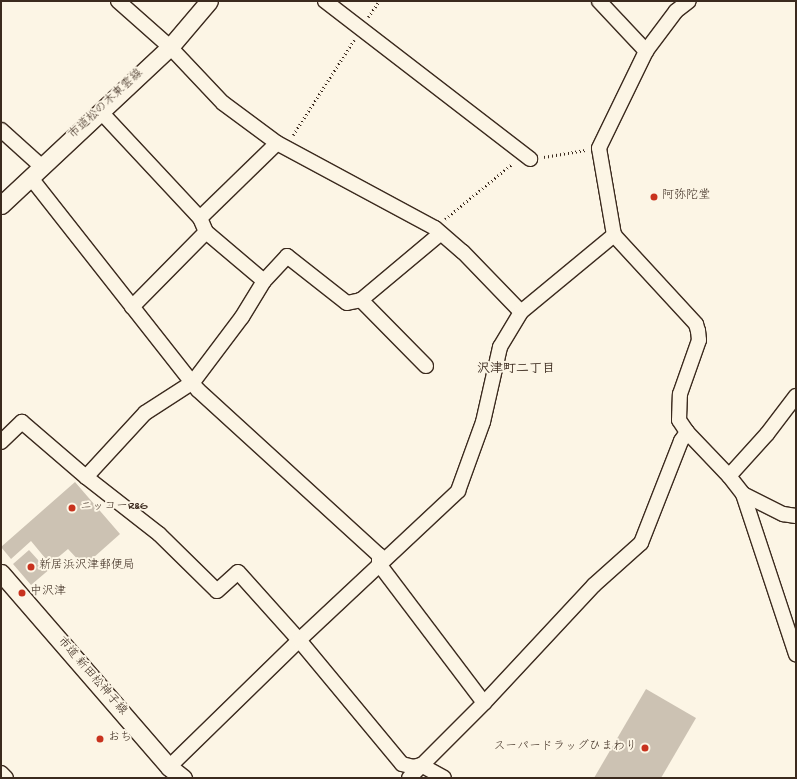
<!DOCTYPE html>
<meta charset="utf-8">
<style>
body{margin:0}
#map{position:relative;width:797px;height:779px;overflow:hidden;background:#fcf5e5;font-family:"Gochi Hand","Klee One",sans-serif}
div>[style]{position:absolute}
.building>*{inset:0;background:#ccc2b3}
.path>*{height:2.5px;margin-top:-1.25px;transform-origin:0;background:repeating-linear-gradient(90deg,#3b2a1e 0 1px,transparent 0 4px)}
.roads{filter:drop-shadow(1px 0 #3b2a1e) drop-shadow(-1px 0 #3b2a1e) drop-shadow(0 1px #3b2a1e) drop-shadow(0 -1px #3b2a1e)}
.minor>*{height:14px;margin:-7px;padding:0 7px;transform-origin:7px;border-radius:7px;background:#fcf5e5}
.tertiary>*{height:17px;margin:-8.5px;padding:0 8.5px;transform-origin:8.5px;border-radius:8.5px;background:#fcf5e5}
.dots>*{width:11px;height:11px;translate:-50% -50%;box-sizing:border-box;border:2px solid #fcf5e5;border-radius:50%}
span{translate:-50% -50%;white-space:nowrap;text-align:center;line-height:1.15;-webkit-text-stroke:4px #fcf5e5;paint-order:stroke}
.street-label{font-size:12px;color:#3b2a1e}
.poi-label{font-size:12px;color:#3b2a1e}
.left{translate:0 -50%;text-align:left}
.right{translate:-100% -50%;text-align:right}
.neighbourhood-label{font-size:13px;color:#3b2a1e;font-weight:700}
.frame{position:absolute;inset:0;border:2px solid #3b2a1e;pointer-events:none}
</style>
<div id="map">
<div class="building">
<i style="clip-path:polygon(75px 482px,120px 534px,84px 566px,68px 549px,50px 564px,31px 541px,11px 559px,1px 547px)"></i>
<i style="clip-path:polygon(29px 550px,39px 561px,42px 558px,51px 568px,31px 585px,13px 564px)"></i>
<i style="clip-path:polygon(646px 689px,696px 718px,661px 778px,594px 778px)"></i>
</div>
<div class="path">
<i style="left:368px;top:17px;width:19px;rotate:-55deg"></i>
<i style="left:293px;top:135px;width:113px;rotate:-57.3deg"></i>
<i style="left:544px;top:157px;width:42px;rotate:-9.7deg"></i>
<i style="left:445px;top:219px;width:87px;rotate:-39.4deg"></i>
</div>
<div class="roads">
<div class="minor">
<i style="left:118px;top:1px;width:69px;rotate:41.5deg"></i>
<i style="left:170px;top:47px;width:77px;rotate:46.6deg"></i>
<i style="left:223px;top:103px;width:67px;rotate:36.5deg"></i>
<i style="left:277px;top:143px;width:179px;rotate:28.3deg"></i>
<i style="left:435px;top:228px;width:37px;rotate:41deg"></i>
<i style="left:463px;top:252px;width:83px;rotate:46deg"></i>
<i style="left:325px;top:1px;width:259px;rotate:37.6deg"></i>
<i style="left:599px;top:1px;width:69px;rotate:46.8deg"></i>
<i style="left:101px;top:112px;width:145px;rotate:47deg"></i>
<i style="left:1px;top:130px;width:54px;rotate:42deg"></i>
<i style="left:31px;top:178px;width:270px;rotate:51.8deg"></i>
<i style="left:198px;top:390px;width:245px;rotate:42.4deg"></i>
<i style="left:379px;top:555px;width:9px;rotate:90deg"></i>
<i style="left:379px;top:564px;width:174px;rotate:52.9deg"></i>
<i style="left:264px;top:281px;width:34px;rotate:-47deg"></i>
<i style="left:287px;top:256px;width:76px;rotate:38.1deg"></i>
<i style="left:347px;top:303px;width:14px;rotate:-12deg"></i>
<i style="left:132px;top:307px;width:105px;rotate:-45.4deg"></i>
<i style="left:206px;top:232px;width:15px;rotate:-113deg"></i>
<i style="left:200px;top:218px;width:107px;rotate:-44.2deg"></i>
<i style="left:426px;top:366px;width:93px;rotate:-134.6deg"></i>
<i style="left:361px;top:300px;width:103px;rotate:-39.9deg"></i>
<i style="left:687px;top:432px;width:61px;rotate:46.3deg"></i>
<i style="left:729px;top:476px;width:23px;rotate:52deg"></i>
<i style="left:743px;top:494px;width:169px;rotate:71.7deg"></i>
<i style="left:1px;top:442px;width:29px;rotate:-44deg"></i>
<i style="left:22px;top:422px;width:84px;rotate:40.7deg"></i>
<i style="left:86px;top:477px;width:93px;rotate:38deg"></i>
<i style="left:159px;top:534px;width:81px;rotate:44.5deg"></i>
<i style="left:217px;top:591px;width:28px;rotate:-42deg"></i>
<i style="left:238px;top:572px;width:91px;rotate:48.1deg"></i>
<i style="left:299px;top:640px;width:161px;rotate:50.3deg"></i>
<i style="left:402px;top:764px;width:11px;rotate:15deg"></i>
<i style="left:413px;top:767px;width:8px;rotate:-14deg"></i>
<i style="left:421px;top:765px;width:26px;rotate:29deg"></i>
<i style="left:729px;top:476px;width:57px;rotate:-47.9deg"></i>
<i style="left:767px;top:434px;width:48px;rotate:-52.7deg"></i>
<i style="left:86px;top:477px;width:87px;rotate:-47.3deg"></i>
<i style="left:145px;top:413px;width:57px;rotate:-32.9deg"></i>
<i style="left:193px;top:382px;width:81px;rotate:-53deg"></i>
<i style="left:242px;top:317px;width:42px;rotate:-58.6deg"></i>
<i style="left:264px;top:281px;width:76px;rotate:-139.8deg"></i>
<i style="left:743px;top:494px;width:45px;rotate:26.6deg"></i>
<i style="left:783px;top:514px;width:13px;rotate:9deg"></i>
<i style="left:169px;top:767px;width:182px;rotate:-44.3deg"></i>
<i style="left:299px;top:640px;width:218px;rotate:-43.1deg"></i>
<i style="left:458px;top:491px;width:73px;rotate:-70.1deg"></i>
<i style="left:483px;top:422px;width:77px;rotate:-77.2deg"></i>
<i style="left:500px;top:347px;width:41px;rotate:-59deg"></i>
<i style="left:521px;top:312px;width:121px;rotate:-39.6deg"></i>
<i style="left:1px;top:773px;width:7px;rotate:45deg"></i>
<i style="left:409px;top:778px;width:106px;rotate:-45deg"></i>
<i style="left:484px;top:703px;width:161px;rotate:-47deg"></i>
<i style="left:594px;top:585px;width:63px;rotate:-41.8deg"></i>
<i style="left:641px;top:543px;width:110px;rotate:-68.6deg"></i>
<i style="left:681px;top:441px;width:11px;rotate:-56deg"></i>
<i style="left:687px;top:432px;width:14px;rotate:-124deg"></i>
<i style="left:679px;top:420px;width:26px;rotate:-88deg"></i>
<i style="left:680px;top:394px;width:57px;rotate:-70.6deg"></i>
<i style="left:699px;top:340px;width:9px;rotate:-96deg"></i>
<i style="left:698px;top:331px;width:7px;rotate:-106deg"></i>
<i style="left:696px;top:324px;width:121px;rotate:-132.7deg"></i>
<i style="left:614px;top:235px;width:88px;rotate:-99.8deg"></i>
<i style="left:599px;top:148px;width:108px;rotate:-64.1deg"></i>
<i style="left:646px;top:51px;width:50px;rotate:-53.1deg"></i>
<i style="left:676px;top:11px;width:16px;rotate:-38deg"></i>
</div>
<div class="tertiary">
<i style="left:1px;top:205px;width:231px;rotate:-43.1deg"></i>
<i style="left:170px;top:47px;width:60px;rotate:-49.7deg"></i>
<i style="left:1px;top:573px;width:257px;rotate:49.1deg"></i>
<i style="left:169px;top:767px;width:18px;rotate:38deg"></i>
</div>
</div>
<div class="dots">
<i style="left:654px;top:197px;background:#c8321e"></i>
<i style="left:72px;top:508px;background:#c8321e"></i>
<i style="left:31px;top:567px;background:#c8321e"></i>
<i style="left:22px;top:593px;background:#c8321e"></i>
<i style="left:100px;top:739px;background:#c8321e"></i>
<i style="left:645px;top:748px;background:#c8321e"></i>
</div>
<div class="street-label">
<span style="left:107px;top:105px;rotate:-43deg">市道松の木東雲線</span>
<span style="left:91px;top:677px;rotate:49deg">市道 新田松神子線</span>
</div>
<div class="poi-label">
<span class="left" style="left:662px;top:197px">阿弥陀堂</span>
<span class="left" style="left:80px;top:508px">ニッコーR&amp;G</span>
<span class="left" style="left:39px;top:567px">新居浜沢津郵便局</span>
<span class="left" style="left:30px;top:593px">中沢津</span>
<span class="left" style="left:108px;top:739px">おち</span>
<span class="right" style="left:637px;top:748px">スーパードラッグひまわり</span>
</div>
<div class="neighbourhood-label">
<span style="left:516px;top:370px">沢津町二丁目</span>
</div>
<div class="frame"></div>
</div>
